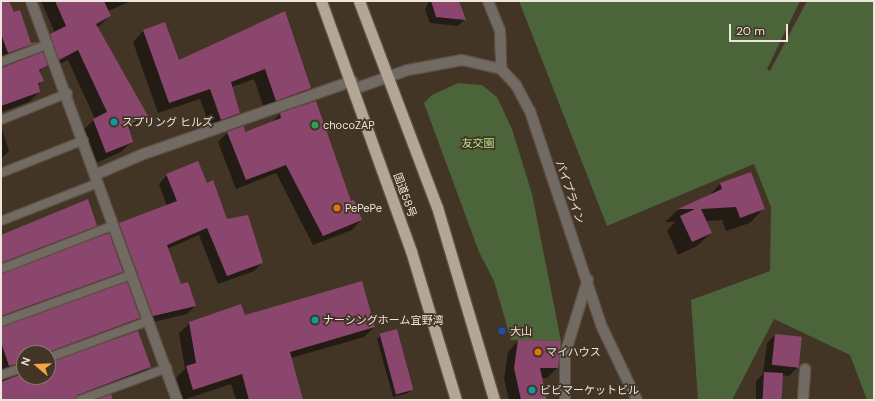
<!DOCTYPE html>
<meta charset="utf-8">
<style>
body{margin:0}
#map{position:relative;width:875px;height:401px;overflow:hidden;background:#423526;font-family:"DM Sans","Noto Sans JP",sans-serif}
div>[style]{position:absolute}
.green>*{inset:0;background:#4c643a}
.shadow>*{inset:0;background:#0007}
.building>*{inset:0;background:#8b466e;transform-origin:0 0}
.roads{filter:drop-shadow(1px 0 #5e5143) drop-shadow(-1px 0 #5e5143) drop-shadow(0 1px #5e5143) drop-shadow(0 -1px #5e5143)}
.service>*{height:8px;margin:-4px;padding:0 4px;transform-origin:4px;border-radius:4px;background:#716b63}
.minor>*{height:10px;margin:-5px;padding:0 5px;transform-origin:5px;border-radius:5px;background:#716b63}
.tertiary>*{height:10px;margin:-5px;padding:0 5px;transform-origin:5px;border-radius:5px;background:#716b63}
.trunk>*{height:11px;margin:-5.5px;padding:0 5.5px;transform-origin:5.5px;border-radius:5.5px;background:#b4a696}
.dots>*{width:11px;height:11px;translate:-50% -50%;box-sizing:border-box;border:2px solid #423526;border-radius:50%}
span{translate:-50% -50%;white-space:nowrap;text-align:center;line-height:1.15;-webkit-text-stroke:3.5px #423526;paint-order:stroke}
.poi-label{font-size:11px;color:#eee5dc}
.left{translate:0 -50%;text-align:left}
.park-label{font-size:11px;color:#b1e687}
.street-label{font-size:11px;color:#eee5dc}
.frame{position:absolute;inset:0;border:2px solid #eee5dc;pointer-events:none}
.north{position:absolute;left:16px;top:345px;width:40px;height:40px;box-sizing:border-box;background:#423526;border:1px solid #877b6f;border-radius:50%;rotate:289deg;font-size:11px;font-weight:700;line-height:16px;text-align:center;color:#eee5dc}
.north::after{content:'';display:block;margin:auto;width:14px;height:18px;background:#f6a248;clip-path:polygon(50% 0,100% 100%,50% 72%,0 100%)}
.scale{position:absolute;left:729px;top:24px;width:59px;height:18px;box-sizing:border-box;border:2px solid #eee5dc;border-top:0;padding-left:5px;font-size:12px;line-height:14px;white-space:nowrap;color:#eee5dc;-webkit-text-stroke:3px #423526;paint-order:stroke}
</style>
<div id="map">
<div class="green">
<i style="clip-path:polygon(519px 1px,800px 1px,767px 69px,770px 71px,807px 1px,874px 1px,874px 400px,867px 400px,850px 355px,774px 319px,732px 400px,698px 400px,691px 300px,770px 271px,771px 207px,754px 164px,607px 226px)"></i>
<i style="clip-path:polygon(458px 83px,482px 85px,497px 97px,512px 129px,532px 194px,561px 341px,511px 340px,494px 281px,479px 252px,424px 103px,432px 95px)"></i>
</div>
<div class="shadow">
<i style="clip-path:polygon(1px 1px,8px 1px,31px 45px,36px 43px,28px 51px,1px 62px)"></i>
<i style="clip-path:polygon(41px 1px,131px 1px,108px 11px,110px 16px,97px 28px,147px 116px,128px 130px,132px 141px,121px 152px,96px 163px,83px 130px,95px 119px,68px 60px,49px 69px,47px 64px,39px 72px,42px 81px,37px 86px,39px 92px,29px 102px,1px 112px,1px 67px,43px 53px,40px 45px,55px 33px)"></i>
<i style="clip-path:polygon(429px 1px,458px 1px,465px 19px,458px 26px,430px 23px,425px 10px)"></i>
<i style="clip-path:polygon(285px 13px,310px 86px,299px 96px,265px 111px,254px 79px,232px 87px,239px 113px,229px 124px,211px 130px,200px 99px,158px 113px,133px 42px,143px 31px,164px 23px,179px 61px)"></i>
<i style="clip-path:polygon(280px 114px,361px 220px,352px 230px,313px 245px,276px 173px,236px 189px,218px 142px,227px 133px,245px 133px,272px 122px)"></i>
<i style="clip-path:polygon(1px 126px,9px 151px,1px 159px)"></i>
<i style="clip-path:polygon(751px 173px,763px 209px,750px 223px,726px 231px,722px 220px,706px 221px,711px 233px,697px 246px,678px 255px,667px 231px,675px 222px,665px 222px,678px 210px,709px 196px,720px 184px)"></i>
<i style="clip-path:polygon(167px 175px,206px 184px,226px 220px,262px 263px,254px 271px,218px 284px,199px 235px,167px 249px,180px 286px,195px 306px,187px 314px,145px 324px,111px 232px,120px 224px,167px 206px,159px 184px)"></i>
<i style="clip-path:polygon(96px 226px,88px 234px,1px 267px,1px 236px)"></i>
<i style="clip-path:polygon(122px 272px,114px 280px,1px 321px,1px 274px)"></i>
<i style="clip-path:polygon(244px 316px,374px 327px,364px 337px,291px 358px,302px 400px,236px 400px,231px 384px,183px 400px,176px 378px,185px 369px,179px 333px,190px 323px)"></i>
<i style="clip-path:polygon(139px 318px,131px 326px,48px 356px,48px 353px,24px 353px,24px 377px,48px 377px,48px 363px,150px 366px,142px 374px,77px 400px,1px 400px,1px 381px,19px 375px,21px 370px,1px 375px,1px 329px)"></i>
<i style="clip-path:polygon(381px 335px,412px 389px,408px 393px,393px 397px,377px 339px)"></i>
<i style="clip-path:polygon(775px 335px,797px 368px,789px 376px,782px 375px,780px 400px,756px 400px,756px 381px,763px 374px,767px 343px)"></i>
<i style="clip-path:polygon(518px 341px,557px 368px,547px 378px,542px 378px,547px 400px,509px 400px,504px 379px,508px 352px)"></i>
</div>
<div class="building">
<i style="clip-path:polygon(1px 1px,9px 1px,14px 12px,20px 10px,31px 43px,39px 42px,8px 53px,1px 34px)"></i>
<i style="clip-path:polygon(55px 1px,104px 1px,111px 16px,96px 24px,148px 116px,128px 125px,133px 142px,106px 153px,93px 119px,107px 112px,78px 50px,59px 60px,50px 34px,66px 26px)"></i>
<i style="clip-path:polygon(431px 1px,459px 1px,466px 20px,436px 17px)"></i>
<i style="clip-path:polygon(285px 11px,311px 88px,276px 101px,265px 69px,231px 82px,240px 113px,221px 120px,210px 89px,169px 103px,143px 30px,165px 22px,179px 60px)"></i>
<i style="clip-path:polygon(43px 52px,48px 65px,39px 70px,44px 81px,38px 83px,40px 92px,1px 106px,1px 68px)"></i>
<i style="clip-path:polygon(316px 101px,351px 201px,354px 200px,362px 220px,323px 236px,286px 165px,246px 180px,227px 132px,244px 126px,245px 132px,281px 118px,280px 113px)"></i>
<i style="clip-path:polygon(198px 161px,207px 183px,213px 180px,227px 219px,248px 215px,263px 263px,227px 276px,207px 228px,167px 245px,181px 284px,188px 282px,196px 306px,153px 316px,119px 223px,177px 201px,166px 174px)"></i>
<i style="clip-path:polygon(751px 172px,765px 209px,740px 218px,736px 207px,701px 209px,712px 233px,692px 242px,680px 216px,695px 209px,678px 209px,722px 189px,720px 183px)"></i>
<i style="clip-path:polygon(88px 199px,97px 226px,1px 263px,1px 235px)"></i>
<i style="clip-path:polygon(109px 233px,123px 272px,1px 316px,1px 274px)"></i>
<i style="clip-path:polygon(362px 281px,375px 327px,290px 352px,303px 400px,249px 400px,242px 374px,193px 390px,186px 366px,196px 363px,189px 322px,241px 304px,245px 315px)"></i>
<i style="clip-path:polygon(127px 282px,140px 318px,46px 353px,24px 353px,24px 362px,9px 366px,1px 342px,1px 327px)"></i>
<i style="left:397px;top:329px;width:63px;height:18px;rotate:75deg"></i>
<i style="clip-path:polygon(138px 331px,151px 367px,78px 395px,75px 400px,1px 400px,1px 382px,24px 373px,24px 377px,48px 377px,48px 363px)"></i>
<i style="left:775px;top:334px;width:27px;height:31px;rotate:6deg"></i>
<i style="clip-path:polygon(518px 340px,561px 341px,558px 368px,540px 368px,547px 400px,521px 400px,514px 368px)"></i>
<i style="left:764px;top:372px;width:19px;height:28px;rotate:3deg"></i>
<i style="clip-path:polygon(111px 394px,113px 400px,96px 400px)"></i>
</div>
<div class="roads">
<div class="service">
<i style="left:1px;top:62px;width:51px;rotate:-20.6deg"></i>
<i style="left:1px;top:120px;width:72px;rotate:-21.9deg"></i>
<i style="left:1px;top:173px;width:89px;rotate:-21.7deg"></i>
<i style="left:1px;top:221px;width:104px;rotate:-21.4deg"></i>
<i style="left:1px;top:269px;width:119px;rotate:-21.2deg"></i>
<i style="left:1px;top:322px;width:138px;rotate:-19.9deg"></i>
<i style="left:48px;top:358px;width:107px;rotate:-20.3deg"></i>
<i style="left:1px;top:375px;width:24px;rotate:-19deg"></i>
<i style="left:80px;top:400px;width:93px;rotate:-20.2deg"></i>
</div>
<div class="minor">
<i style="left:31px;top:1px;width:425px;rotate:69.9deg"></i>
<i style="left:488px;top:1px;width:32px;rotate:68deg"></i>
<i style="left:500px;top:31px;width:38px;rotate:88deg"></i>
<i style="left:95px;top:175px;width:50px;rotate:-23.5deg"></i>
<i style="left:141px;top:155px;width:224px;rotate:-19.3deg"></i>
<i style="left:565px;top:400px;width:46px;rotate:-90deg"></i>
<i style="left:565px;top:354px;width:78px;rotate:-73deg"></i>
<i style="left:803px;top:400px;width:31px;rotate:-86deg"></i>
</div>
<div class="tertiary">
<i style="left:354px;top:89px;width:57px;rotate:-19.4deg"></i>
<i style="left:408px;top:70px;width:55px;rotate:-10.5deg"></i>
<i style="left:462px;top:60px;width:40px;rotate:13deg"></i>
<i style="left:501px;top:69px;width:22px;rotate:47deg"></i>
<i style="left:516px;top:85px;width:30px;rotate:62deg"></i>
<i style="left:530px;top:111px;width:225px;rotate:71.6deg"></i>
<i style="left:601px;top:325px;width:83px;rotate:64.4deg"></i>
</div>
<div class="trunk">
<i style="left:321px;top:1px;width:266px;rotate:70.2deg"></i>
<i style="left:411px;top:251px;width:156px;rotate:73.2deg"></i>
<i style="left:359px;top:1px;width:220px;rotate:69.3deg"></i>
<i style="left:437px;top:207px;width:201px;rotate:73.5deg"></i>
</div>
</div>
<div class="dots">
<i style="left:114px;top:122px;background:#0f9aa8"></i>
<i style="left:315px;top:125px;background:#2e9e5b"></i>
<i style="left:337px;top:208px;background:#e8710a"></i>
<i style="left:315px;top:320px;background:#0f9aa8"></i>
<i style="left:502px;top:331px;background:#1a4fb4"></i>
<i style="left:538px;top:352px;background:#e8710a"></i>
<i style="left:532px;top:390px;background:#0f9aa8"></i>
</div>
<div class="poi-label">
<span class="left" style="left:122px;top:122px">スプリング ヒルズ</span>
<span class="left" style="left:323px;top:125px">chocoZAP</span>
<span class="left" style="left:345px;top:208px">PePePe</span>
<span class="left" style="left:323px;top:320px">ナーシングホーム宜野湾</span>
<span class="left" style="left:510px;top:331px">大山</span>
<span class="left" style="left:546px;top:352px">マイハウス</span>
<span class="left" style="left:540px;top:390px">ビビマーケットビル</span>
</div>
<div class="park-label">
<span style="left:478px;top:143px">友交園</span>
</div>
<div class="street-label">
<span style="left:570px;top:192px;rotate:71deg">パイプライン</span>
<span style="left:405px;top:195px;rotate:70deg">国道58号</span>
</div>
<div class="frame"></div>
<div class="north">N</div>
<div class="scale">20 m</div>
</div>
